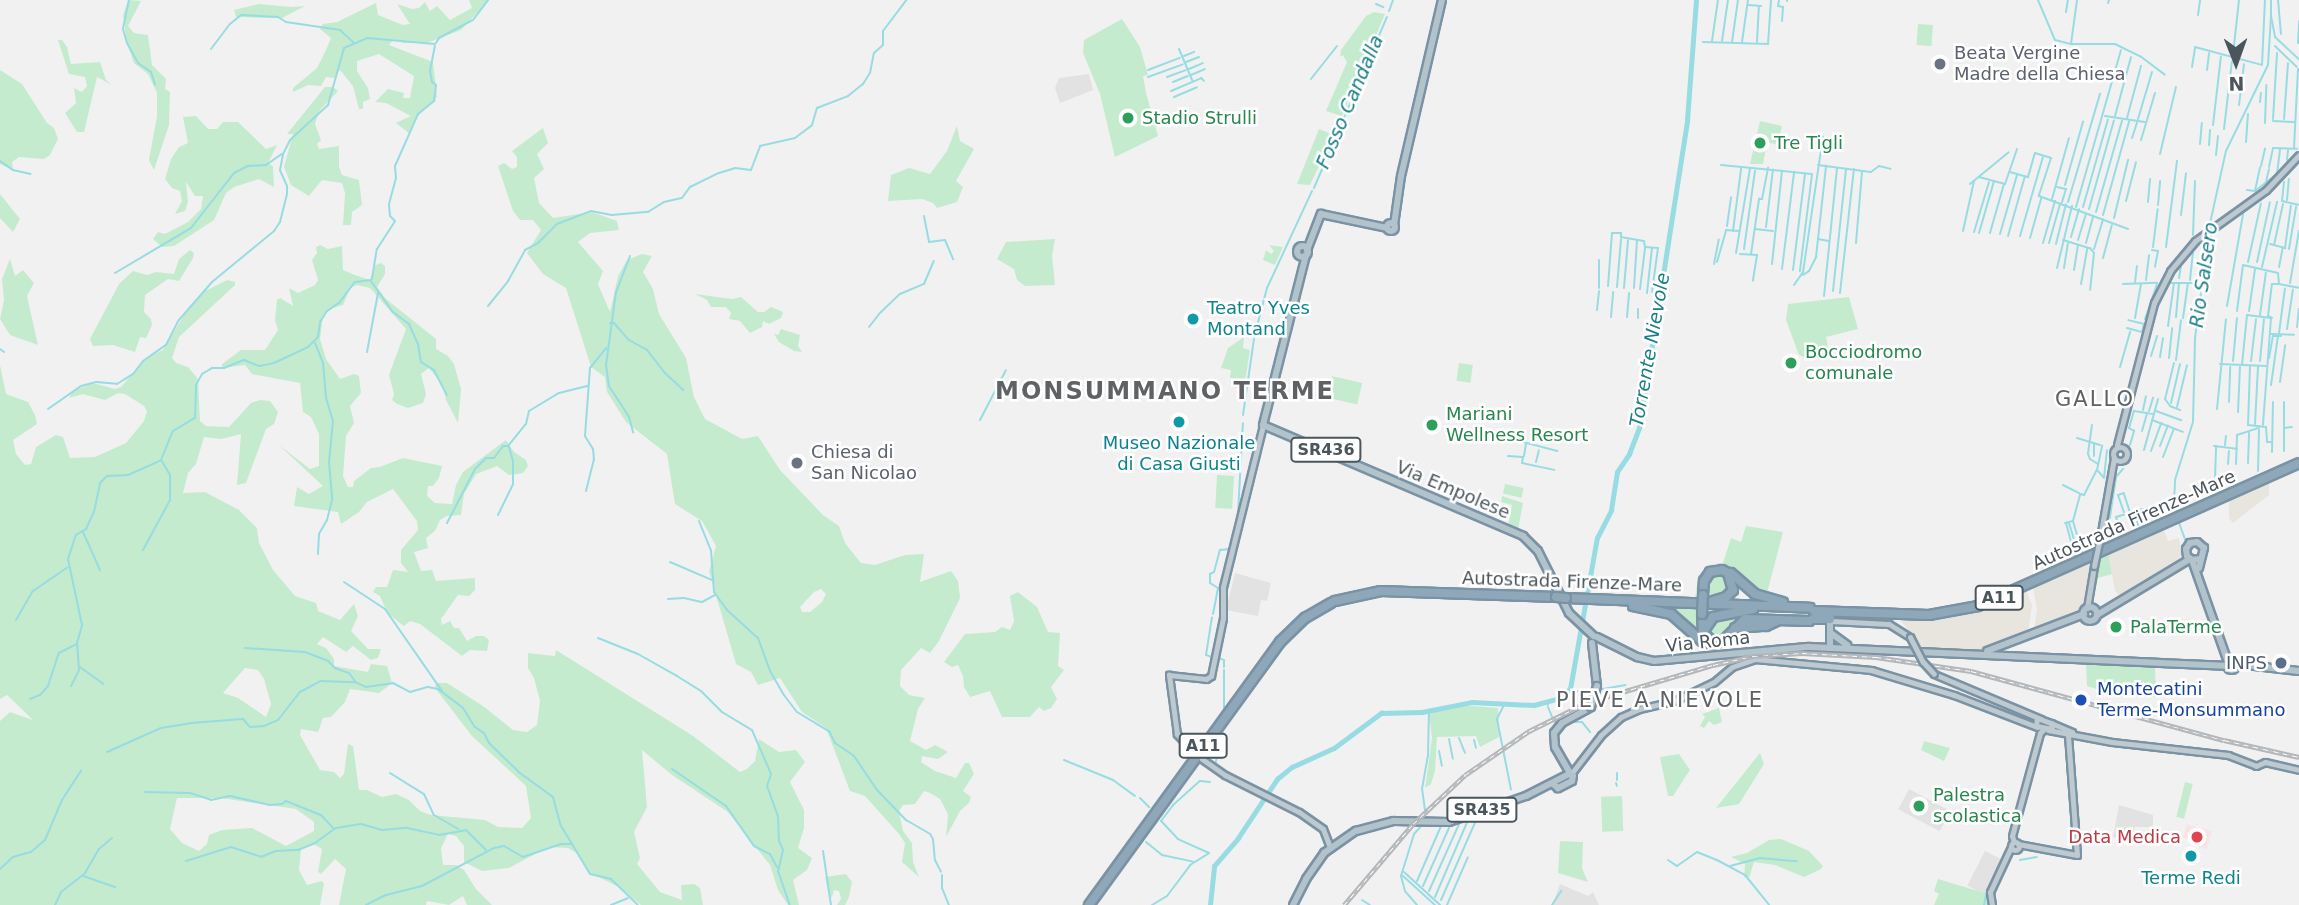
<!DOCTYPE html>
<style>
body{margin:0}
#map{position:relative;width:2299px;height:905px;overflow:hidden;background:#f2f1f1;font-family:"DejaVu Sans",sans-serif}
div>[style]{position:absolute}
.commercial>*{inset:0;background:#e8e5de}
.education>*{inset:0;background:#e3e2e2;transform-origin:0 0}
.medical>*{inset:0;background:#f9e4e5}
.green>*{inset:0;background:#c4ebce;transform-origin:0 0}
.stream>*{height:2px;margin:-1px;padding:0 1px;transform-origin:1px;border-radius:1px;background:#97dce2}
.river>*{height:4.5px;margin:-2.25px;padding:0 2.25px;transform-origin:2.25px;border-radius:2.25px;background:#97dce2}
.roads{filter:drop-shadow(2px 0 #7993a5) drop-shadow(-2px 0 #7993a5) drop-shadow(0 2px #7993a5) drop-shadow(0 -2px #7993a5)}
.secondary>*{height:5px;margin:-2.5px;padding:0 2.5px;transform-origin:2.5px;border-radius:2.5px;background:#bec9d0}
.secondary>.ring{margin:-2.5px;padding:0;box-sizing:content-box;background:none;border:5px solid #bec9d0;border-radius:50%}
.primary>*{height:6px;margin:-3px;padding:0 3px;transform-origin:3px;border-radius:3px;background:#b3c3cc}
.primary>.ring{margin:-3px;padding:0;box-sizing:content-box;background:none;border:6px solid #b3c3cc;border-radius:50%}
.motorway>*{height:8px;margin:-4px;padding:0 4px;transform-origin:4px;border-radius:4px;background:#8ea8b9}
.rail>*{height:4.5px;margin-top:-2.25px;transform-origin:0;background:repeating-linear-gradient(90deg,#fff 0 5px,#b3b7ba 0 10px);box-sizing:border-box;border-block:2px solid #b3b7ba}
.bridges{filter:drop-shadow(2px 0 #7993a5) drop-shadow(-2px 0 #7993a5) drop-shadow(0 2px #7993a5) drop-shadow(0 -2px #7993a5)}
.secondary-bridge>*{height:5px;margin:-2.5px;padding:0 2.5px;transform-origin:2.5px;border-radius:2.5px;background:#bec9d0}
.primary-bridge>*{height:6px;margin:-3px;padding:0 3px;transform-origin:3px;border-radius:3px;background:#b3c3cc}
.motorway-bridge>*{height:8px;margin:-4px;padding:0 4px;transform-origin:4px;border-radius:4px;background:#8ea8b9}
.dots>*{width:19px;height:19px;translate:-50% -50%;box-sizing:border-box;border:4px solid #fff;border-radius:50%}
span{translate:-50% -50%;white-space:nowrap;text-align:center;line-height:1.15;-webkit-text-stroke:5px #fff;paint-order:stroke}
.shield-label span{padding:2px 5px;background:#fff;border:2px solid;border-radius:5px;-webkit-text-stroke-width:0}
.shield-label{font-size:16px;color:#4a565c;font-weight:700}
.worship-label{font-size:18px;color:#5b616d}
.left{translate:0 -50%;text-align:left}
.leisure-label{font-size:18px;color:#27864d}
.culture-label{font-size:18px;color:#0d838f}
.street-label{font-size:18px;color:#4a565c}
.service-label{font-size:18px;color:#4e5e75}
.right{translate:-100% -50%;text-align:right}
.transit-label{font-size:18px;color:#164399}
.health-label{font-size:18px;color:#be3a42}
.water-label{font-size:19px;color:#1b7e87;font-style:italic}
.quarter-label{font-size:21px;color:#5e6264;letter-spacing:2px}
.district-label{font-size:24px;color:#5e6264;font-weight:700;letter-spacing:2px}
.north{position:absolute;left:2201px;top:28px;width:70px;height:70px;-webkit-text-stroke:5px #fff;paint-order:stroke;rotate:179deg;font-size:19px;font-weight:700;line-height:28px;text-align:center;color:#4a565c}
.north::after{content:'';display:block;margin:auto;width:24px;height:32px;background:#4a565c;clip-path:polygon(50% 0,100% 100%,50% 72%,0 100%)}
</style>
<div id="map">
<div class="commercial">
<i style="clip-path:polygon(2269px 479px,2269px 495px,2233px 523px,2229px 518px,2229px 499px)"></i>
<i style="clip-path:polygon(2163px 528px,2168px 541px,2179px 538px,2182px 553px,2180px 558px,2119px 595px,2115px 591px,2108px 552px)"></i>
<i style="clip-path:polygon(2091px 560px,2085px 607px,2034px 630px,2037px 610px,2033px 587px)"></i>
<i style="clip-path:polygon(2026px 590px,2032px 605px,2028px 633px,1973px 652px,1919px 649px,1914px 636px,1899px 619px,1952px 617px,1986px 608px)"></i>
</div>
<div class="education">
<i style="clip-path:polygon(1089px 74px,1093px 90px,1060px 103px,1055px 88px,1059px 78px)"></i>
<i style="clip-path:polygon(1235px 573px,1271px 583px,1267px 601px,1261px 600px,1258px 616px,1226px 610px)"></i>
<i style="left:1909px;top:789px;width:47px;height:23px;rotate:28deg"></i>
<i style="clip-path:polygon(2119px 805px,2153px 815px,2153px 827px,2135px 827px,2132px 841px,2113px 837px)"></i>
<i style="left:1985px;top:851px;width:20px;height:39px;rotate:27deg"></i>
<i style="clip-path:polygon(1560px 884px,1588px 896px,1593px 892px,1599px 905px,1552px 905px)"></i>
</div>
<div class="medical">
<i style="clip-path:polygon(2187px 824px,2212px 831px,2207px 849px,2201px 848px,2202px 844px,2183px 838px)"></i>
</div>
<div class="green">
<i style="clip-path:polygon(128px 0,141px 1px,128px 26px,134px 33px,148px 35px,152px 65px,166px 79px,165px 89px,170px 92px,169px 125px,154px 170px,149px 160px,157px 116px,157px 93px,148px 74px,134px 63px,127px 44px,123px 15px)"></i>
<i style="clip-path:polygon(469px 0,489px 0,461px 30px,427px 43px,403px 43px,394px 39px,389px 45px,433px 62px,437px 97px,417px 117px,410px 134px,396px 123px,411px 116px,386px 103px,375px 102px,388px 89px,404px 93px,403px 98px,410px 98px,414px 76px,379px 54px,357px 61px,357px 71px,368px 88px,370px 99px,363px 102px,363px 109px,359px 109px,353px 86px,340px 70px,334px 78px,326px 77px,321px 86px,308px 85px,293px 92px,293px 88px,317px 68px,326px 50px,331px 38px,320px 29px,323px 24px,337px 22px,376px 3px,378px 15px,403px 25px,410px 24px,397px 4px,412px 9px,419px 8px,425px 2px,430px 11px,437px 6px,450px 20px,472px 8px)"></i>
<i style="clip-path:polygon(259px 4px,292px 7px,305px 6px,282px 18px,236px 17px,234px 10px)"></i>
<i style="clip-path:polygon(1374px 12px,1385px 14px,1342px 116px,1326px 111px,1347px 62px,1343px 55px,1340px 57px,1341px 50px,1366px 16px)"></i>
<i style="clip-path:polygon(1122px 19px,1140px 47px,1148px 75px,1143px 76px,1146px 93px,1158px 136px,1115px 157px,1100px 94px,1083px 53px,1084px 40px)"></i>
<i style="left:1918px;top:24px;width:15px;height:21px;rotate:4deg"></i>
<i style="clip-path:polygon(58px 40px,62px 40px,67px 47px,71px 64px,100px 62px,106px 80px,112px 85px,97px 77px,84px 132px,77px 132px,65px 113px,76px 103px,74px 88px,82px 92px,87px 86px,85px 77px,69px 74px)"></i>
<i style="clip-path:polygon(0 70px,22px 84px,47px 123px,54px 128px,58px 139px,50px 155px,44px 159px,19px 157px,12px 162px,13px 170px,0 164px)"></i>
<i style="clip-path:polygon(325px 87px,333px 87px,338px 91px,319px 111px,315px 124px,321px 140px,317px 144px,319px 149px,339px 146px,339px 167px,342px 175px,359px 180px,362px 205px,352px 212px,351px 225px,343px 225px,345px 193px,342px 183px,322px 180px,309px 196px,291px 185px,284px 167px,293px 134px,287px 134px)"></i>
<i style="clip-path:polygon(196px 116px,208px 129px,217px 129px,223px 122px,238px 122px,266px 149px,277px 145px,268px 163px,273px 166px,274px 187px,259px 179px,234px 187px,226px 193px,214px 220px,174px 246px,162px 247px,153px 239px,158px 232px,165px 234px,188px 222px,201px 209px,203px 196px,195px 196px,186px 182px,188px 202px,185px 211px,175px 214px,182px 201px,180px 191px,172px 188px,165px 179px,171px 159px,179px 147px,188px 143px,183px 117px)"></i>
<i style="clip-path:polygon(1760px 121px,1782px 126px,1778px 144px,1767px 143px,1763px 164px,1750px 164px)"></i>
<i style="clip-path:polygon(957px 126px,960px 141px,974px 149px,956px 181px,963px 187px,957px 202px,937px 208px,933px 203px,922px 199px,888px 201px,891px 175px,909px 168px,930px 174px,947px 151px)"></i>
<i style="clip-path:polygon(evenodd,543px 128px,548px 143px,537px 154px,544px 169px,534px 178px,539px 203px,553px 218px,592px 212px,617px 221px,619px 230px,590px 233px,578px 242px,603px 271px,598px 284px,610px 312px,618px 276px,627px 260px,642px 254px,652px 256px,643px 272px,653px 289px,659px 314px,686px 358px,694px 397px,705px 419px,742px 439px,758px 436px,780px 470px,823px 515px,839px 526px,845px 543px,861px 563px,875px 565px,905px 555px,924px 554px,920px 582px,951px 571px,958px 581px,960px 598px,939px 641px,930px 653px,921px 648px,901px 670px,900px 686px,909px 695px,925px 698px,918px 709px,910px 741px,926px 750px,935px 745px,948px 752px,938px 759px,922px 756px,921px 762px,935px 771px,956px 778px,965px 763px,969px 763px,974px 774px,963px 791px,971px 797px,969px 803px,960px 811px,946px 837px,948px 814px,940px 799px,930px 793px,924px 791px,915px 804px,903px 805px,899px 811px,903px 831px,912px 843px,913px 862px,919px 877px,902px 862px,905px 843px,899px 834px,865px 796px,850px 791px,826px 728px,802px 712px,780px 678px,758px 685px,751px 672px,736px 664px,709px 571px,716px 546px,702px 521px,675px 504px,667px 454px,626px 422px,607px 392px,605px 377px,591px 367px,566px 288px,543px 274px,527px 253px,541px 230px,533px 220px,520px 220px,513px 211px,498px 166px,504px 163px,512px 169px,517px 167px,517px 157px,512px 151px,543px 128px,821px 589px,826px 594px,822px 602px,810px 612px,802px 612px,800px 607px,814px 592px,821px 589px)"></i>
<i style="clip-path:polygon(1319px 129px,1334px 135px,1310px 185px,1297px 184px)"></i>
<i style="clip-path:polygon(0 194px,20px 219px,13px 232px,0 218px)"></i>
<i style="clip-path:polygon(1055px 239px,1052px 256px,1055px 285px,1025px 286px,1017px 280px,1014px 269px,997px 259px,1006px 242px)"></i>
<i style="clip-path:polygon(320px 245px,328px 249px,342px 246px,343px 270px,355px 275px,370px 280px,374px 266px,381px 263px,385px 266px,385px 274px,377px 287px,386px 299px,436px 339px,436px 349px,448px 356px,454px 364px,461px 389px,458px 423px,446px 400px,443px 386px,429px 368px,421px 374px,426px 394px,423px 403px,408px 408px,397px 404px,392px 400px,394px 394px,389px 375px,406px 329px,370px 288px,357px 285px,350px 288px,343px 305px,332px 308px,323px 316px,320px 339px,326px 359px,340px 379px,354px 374px,359px 376px,361px 393px,350px 406px,354px 423px,346px 436px,343px 476px,348px 487px,353px 487px,354px 481px,371px 468px,380px 467px,403px 458px,442px 466px,439px 478px,433px 486px,428px 486px,427px 496px,435px 503px,452px 504px,456px 485px,463px 472px,506px 440px,514px 452px,526px 460px,528px 466px,523px 473px,509px 475px,497px 466px,476px 474px,464px 494px,461px 515px,447px 516px,440px 520px,435px 531px,426px 538px,428px 548px,414px 552px,421px 571px,432px 570px,436px 581px,475px 578px,475px 590px,469px 596px,458px 595px,441px 619px,442px 625px,450px 621px,454px 628px,459px 628px,467px 641px,476px 636px,484px 636px,489px 640px,487px 651px,470px 650px,462px 656px,420px 624px,410px 621px,404px 626px,401px 624px,387px 612px,380px 596px,373px 592px,376px 587px,387px 587px,393px 570px,408px 572px,401px 563px,401px 550px,418px 530px,417px 521px,393px 489px,367px 502px,359px 512px,341px 524px,338px 512px,294px 506px,297px 487px,309px 494px,323px 486px,279px 445px,310px 469px,319px 466px,319px 434px,311px 417px,303px 412px,300px 383px,252px 374px,245px 365px,222px 368px,222px 364px,241px 350px,265px 350px,278px 330px,275px 320px,277px 300px,280px 298px,293px 306px,289px 288px,298px 293px,315px 285px,318px 280px,312px 260px,317px 253px,316px 247px)"></i>
<i style="clip-path:polygon(1269px 245px,1283px 247px,1275px 265px,1263px 260px,1266px 250px,1271px 254px,1274px 251px)"></i>
<i style="clip-path:polygon(190px 250px,194px 253px,193px 258px,179px 281px,168px 279px,145px 295px,144px 312px,151px 319px,152px 325px,146px 338px,140px 337px,135px 352px,113px 345px,93px 346px,90px 339px,119px 284px,133px 271px,147px 275px,156px 272px,174px 274px,179px 259px)"></i>
<i style="clip-path:polygon(10px 259px,15px 276px,23px 270px,34px 283px,27px 296px,38px 345px,10px 335px,0 319px,4px 300px,2px 279px)"></i>
<i style="clip-path:polygon(evenodd,227px 280px,235px 282px,235px 285px,179px 337px,172px 358px,176px 363px,188px 367px,198px 379px,200px 421px,206px 426px,229px 427px,251px 403px,260px 400px,270px 401px,278px 412px,274px 424px,266px 429px,246px 483px,237px 485px,241px 434px,221px 439px,204px 437px,196px 464px,188px 473px,183px 493px,205px 492px,239px 510px,257px 528px,259px 543px,273px 570px,295px 596px,316px 603px,318px 611px,340px 620px,354px 604px,358px 616px,351px 631px,368px 649px,381px 649px,378px 658px,371px 660px,353px 646px,346px 652px,323px 637px,317px 644px,326px 648px,334px 659px,334px 666px,368px 672px,371px 664px,387px 666px,392px 683px,379px 693px,350px 689px,345px 702px,331px 717px,323px 718px,318px 732px,301px 729px,300px 735px,320px 770px,334px 772px,340px 778px,344px 774px,348px 744px,353px 746px,359px 790px,367px 790px,382px 797px,396px 794px,409px 800px,420px 811px,431px 815px,485px 820px,498px 827px,522px 828px,531px 818px,526px 786px,472px 736px,435px 688px,436px 683px,447px 683px,483px 706px,513px 730px,527px 732px,537px 725px,540px 701px,534px 678px,528px 668px,528px 653px,555px 656px,556px 650px,693px 736px,740px 772px,747px 769px,755px 761px,759px 739px,779px 752px,796px 750px,805px 762px,790px 782px,804px 810px,804px 828px,798px 848px,812px 858px,807px 870px,793px 880px,799px 905px,788px 905px,778px 890px,770px 865px,728px 812px,672px 775px,642px 750px,647px 807px,634px 832px,640px 858px,637px 864px,660px 892px,682px 900px,681px 885px,694px 884px,700px 888px,703px 905px,641px 905px,619px 887px,588px 872px,578px 854px,568px 848px,548px 847px,509px 868px,482px 871px,464px 862px,464px 846px,456px 836px,448px 834px,441px 848px,443px 865px,456px 865px,464px 870px,476px 889px,492px 905px,467px 905px,463px 896px,449px 905px,427px 901px,426px 905px,339px 905px,346px 869px,335px 859px,321px 874px,318px 872px,322px 849px,312px 843px,301px 849px,299px 870px,307px 885px,322px 881px,324px 884px,320px 905px,0 905px,0 721px,10px 712px,33px 720px,7px 695px,0 699px,0 365px,6px 394px,28px 402px,35px 415px,37px 424px,13px 440px,16px 454px,25px 465px,31px 464px,36px 447px,56px 435px,63px 437px,70px 458px,95px 457px,126px 443px,144px 421px,147px 411px,144px 406px,125px 394px,118px 393px,105px 400px,83px 394px,69px 398px,73px 391px,93px 383px,115px 389px,121px 387px,147px 357px,163px 350px,189px 307px,205px 291px,227px 280px,245px 668px,258px 670px,264px 679px,271px 704px,266px 717px,238px 698px,223px 693px,245px 668px,227px 280px,177px 798px,221px 798px,296px 809px,314px 822px,314px 831px,286px 846px,252px 828px,222px 830px,209px 835px,207px 844px,199px 851px,182px 843px,170px 829px,177px 798px)"></i>
<i style="clip-path:polygon(695px 294px,732px 299px,741px 297px,758px 312px,764px 312px,771px 307px,783px 312px,781px 318px,769px 324px,763px 321px,762px 327px,750px 333px,740px 321px,729px 319px,731px 313px,726px 307px,711px 307px,707px 300px)"></i>
<i style="clip-path:polygon(1849px 297px,1858px 329px,1826px 337px,1829px 351px,1816px 357px,1809px 359px,1799px 355px,1786px 320px,1788px 304px)"></i>
<i style="clip-path:polygon(781px 329px,800px 335px,798px 346px,802px 352px,794px 351px,779px 342px,774px 334px,778px 335px)"></i>
<i style="clip-path:polygon(1244px 337px,1243px 348px,1250px 350px,1245px 382px,1230px 378px,1231px 370px,1221px 368px,1228px 348px)"></i>
<i style="left:1459px;top:363px;width:14px;height:18px;rotate:8deg"></i>
<i style="left:1332px;top:376px;width:31px;height:22px;rotate:13deg"></i>
<i style="left:1217px;top:475px;width:17px;height:33px;rotate:3deg"></i>
<i style="left:1505px;top:484px;width:19px;height:10px;rotate:12deg"></i>
<i style="clip-path:polygon(1502px 496px,1523px 503px,1518px 530px,1508px 526px,1512px 505px,1501px 502px)"></i>
<i style="clip-path:polygon(1746px 526px,1783px 532px,1766px 597px,1754px 592px,1727px 568px,1716px 566px,1701px 577px,1700px 595px,1705px 582px,1717px 571px,1731px 578px,1728px 594px,1712px 600px,1695px 599px,1698px 576px,1709px 565px,1723px 563px,1731px 538px,1741px 542px)"></i>
<i style="clip-path:polygon(2108px 552px,2112px 574px,2098px 578px,2096px 588px,2092px 588px,2098px 558px)"></i>
<i style="clip-path:polygon(1018px 592px,1037px 607px,1048px 632px,1060px 633px,1058px 666px,1064px 670px,1051px 687px,1057px 699px,1051px 708px,1044px 711px,1039px 707px,1030px 717px,1002px 717px,990px 691px,970px 697px,964px 687px,963px 676px,958px 665px,952px 667px,944px 662px,965px 634px,995px 632px,1002px 627px,1010px 630px,1014px 621px,1010px 596px)"></i>
<i style="clip-path:polygon(1655px 607px,1735px 610px,1704px 626px,1699px 613px,1700px 636px)"></i>
<i style="clip-path:polygon(1747px 611px,1739px 617px,1723px 637px,1716px 639px,1707px 634px,1710px 620px)"></i>
<i style="clip-path:polygon(2086px 662px,2155px 664px,2156px 697px,2123px 697px,2087px 686px)"></i>
<i style="clip-path:polygon(1461px 705px,1498px 708px,1499px 737px,1480px 747px,1476px 736px,1437px 737px,1435px 771px,1431px 784px,1425px 788px,1432px 738px,1429px 714px,1439px 709px)"></i>
<i style="clip-path:polygon(1719px 708px,1722px 722px,1714px 725px,1709px 721px,1704px 728px,1700px 726px,1705px 717px,1702px 714px)"></i>
<i style="clip-path:polygon(1924px 741px,1950px 748px,1944px 761px,1921px 750px)"></i>
<i style="clip-path:polygon(1760px 753px,1764px 764px,1739px 804px,1716px 808px)"></i>
<i style="clip-path:polygon(1679px 754px,1690px 770px,1673px 796px,1668px 796px,1660px 757px)"></i>
<i style="left:2185px;top:782px;width:8px;height:36px;rotate:14deg"></i>
<i style="left:1622px;top:796px;width:35px;height:21px;rotate:88deg"></i>
<i style="clip-path:polygon(1781px 839px,1809px 851px,1823px 866px,1821px 869px,1804px 877px,1775px 865px,1754px 862px,1749px 878px,1744px 877px,1745px 864px,1731px 857px,1747px 853px,1769px 840px)"></i>
<i style="clip-path:polygon(1560px 841px,1583px 842px,1582px 868px,1588px 882px,1558px 873px)"></i>
<i style="clip-path:polygon(846px 874px,852px 882px,849px 897px,845px 905px,837px 905px,841px 899px,839px 891px,834px 890px,832px 897px,829px 896px,825px 877px)"></i>
<i style="clip-path:polygon(1938px 879px,1988px 894px,1990px 905px,1934px 905px,1939px 894px,1934px 891px)"></i>
</div>
<div class="stream">
<i style="left:129px;top:0;width:30px;rotate:102deg"></i>
<i style="left:123px;top:29px;width:15px;rotate:74deg"></i>
<i style="left:127px;top:43px;width:23px;rotate:61deg"></i>
<i style="left:138px;top:63px;width:16px;rotate:35deg"></i>
<i style="left:151px;top:72px;width:13px;rotate:72deg"></i>
<i style="left:1779px;top:0;width:6px;rotate:99deg"></i>
<i style="left:1778px;top:6px;width:5px;rotate:11deg"></i>
<i style="left:1783px;top:7px;width:14px;rotate:94deg"></i>
<i style="left:2038px;top:0;width:43px;rotate:67deg"></i>
<i style="left:2055px;top:40px;width:16px;rotate:14deg"></i>
<i style="left:2071px;top:44px;width:44px"></i>
<i style="left:2115px;top:44px;width:28px;rotate:26deg"></i>
<i style="left:2140px;top:56px;width:31px;rotate:37deg"></i>
<i style="left:2271px;top:0;width:16px;rotate:90deg"></i>
<i style="left:2271px;top:16px;width:21px;rotate:79deg"></i>
<i style="left:2275px;top:37px;width:33px;rotate:43deg"></i>
<i style="left:2278px;top:0;width:34px;rotate:85deg"></i>
<i style="left:1787px;top:1px;width:1px;rotate:-90deg"></i>
<i style="left:2108px;top:3px;width:3px;rotate:-72deg"></i>
<i style="left:1376px;top:4px;width:8px;rotate:23deg"></i>
<i style="left:1749px;top:5px;width:12px;rotate:5deg"></i>
<i style="left:1389px;top:11px;width:12px;rotate:-70deg"></i>
<i style="left:2066px;top:12px;width:12px;rotate:-81deg"></i>
<i style="left:2198px;top:15px;width:15px;rotate:-82deg"></i>
<i style="left:1712px;top:41px;width:41px;rotate:-81.7deg"></i>
<i style="left:1722px;top:41px;width:41px;rotate:-81.7deg"></i>
<i style="left:1703px;top:42px;width:65px;rotate:1.8deg"></i>
<i style="left:1768px;top:44px;width:44px;rotate:-86.1deg"></i>
<i style="left:1732px;top:42px;width:42px;rotate:-81.9deg"></i>
<i style="left:1742px;top:42px;width:42px;rotate:-81.9deg"></i>
<i style="left:1757px;top:42px;width:36px;rotate:-87deg"></i>
<i style="left:436px;top:43px;width:6px;rotate:-59deg"></i>
<i style="left:439px;top:38px;width:38px;rotate:-28deg"></i>
<i style="left:473px;top:20px;width:25px;rotate:-53deg"></i>
<i style="left:2298px;top:43px;width:22px;rotate:-87deg"></i>
<i style="left:2071px;top:44px;width:44px;rotate:-82.2deg"></i>
<i style="left:2275px;top:46px;width:30px;rotate:44deg"></i>
<i style="left:211px;top:49px;width:31px;rotate:-53deg"></i>
<i style="left:230px;top:24px;width:14px;rotate:-39deg"></i>
<i style="left:241px;top:15px;width:37px;rotate:3deg"></i>
<i style="left:278px;top:17px;width:9px;rotate:32deg"></i>
<i style="left:286px;top:22px;width:55px;rotate:8.4deg"></i>
<i style="left:340px;top:30px;width:19px;rotate:43deg"></i>
<i style="left:1179px;top:49px;width:34px;rotate:67deg"></i>
<i style="left:2233px;top:55px;width:55px;rotate:-83.8deg"></i>
<i style="left:1184px;top:56px;width:11px;rotate:-22deg"></i>
<i style="left:1186px;top:62px;width:14px;rotate:-21deg"></i>
<i style="left:2192px;top:67px;width:20px;rotate:-81deg"></i>
<i style="left:2195px;top:47px;width:69px;rotate:15deg"></i>
<i style="left:2262px;top:65px;width:65px;rotate:-87.4deg"></i>
<i style="left:1189px;top:69px;width:15px;rotate:-23deg"></i>
<i style="left:1148px;top:70px;width:34px;rotate:-21deg"></i>
<i style="left:2207px;top:70px;width:17px;rotate:-83deg"></i>
<i style="left:1191px;top:75px;width:15px;rotate:-23deg"></i>
<i style="left:1148px;top:77px;width:37px;rotate:-20deg"></i>
<i style="left:1167px;top:77px;width:20px;rotate:-20deg"></i>
<i style="left:1311px;top:79px;width:42px;rotate:-51.8deg"></i>
<i style="left:1173px;top:82px;width:16px;rotate:-22deg"></i>
<i style="left:1171px;top:91px;width:33px;rotate:-23deg"></i>
<i style="left:1201px;top:78px;width:4px;rotate:45deg"></i>
<i style="left:1174px;top:97px;width:25px;rotate:-23deg"></i>
<i style="left:2260px;top:102px;width:9px;rotate:-84deg"></i>
<i style="left:2239px;top:105px;width:41px;rotate:-83deg"></i>
<i style="left:2105px;top:116px;width:40px;rotate:8.5deg"></i>
<i style="left:2115px;top:116px;width:61px;rotate:-74.8deg"></i>
<i style="left:2127px;top:118px;width:54px;rotate:-74.9deg"></i>
<i style="left:2138px;top:119px;width:49px;rotate:-73.4deg"></i>
<i style="left:2273px;top:119px;width:66px;rotate:-86.5deg"></i>
<i style="left:2284px;top:119px;width:56px;rotate:-85.9deg"></i>
<i style="left:2273px;top:121px;width:21px;rotate:3deg"></i>
<i style="left:2265px;top:123px;width:38px;rotate:-88deg"></i>
<i style="left:2213px;top:125px;width:69px;rotate:-83.4deg"></i>
<i style="left:2224px;top:129px;width:68px;rotate:-83.3deg"></i>
<i style="left:2132px;top:138px;width:16px;rotate:-72deg"></i>
<i style="left:2141px;top:140px;width:49px;rotate:-73.4deg"></i>
<i style="left:2246px;top:142px;width:28px;rotate:-86deg"></i>
<i style="left:2200px;top:144px;width:21px;rotate:-85deg"></i>
<i style="left:2209px;top:145px;width:15px;rotate:-86deg"></i>
<i style="left:2294px;top:148px;width:79px;rotate:-87.1deg"></i>
<i style="left:2160px;top:154px;width:69px;rotate:-76.6deg"></i>
<i style="left:2216px;top:155px;width:19px;rotate:-84deg"></i>
<i style="left:2287px;top:160px;width:10px;rotate:-84deg"></i>
<i style="left:0;top:161px;width:16px;rotate:35deg"></i>
<i style="left:13px;top:170px;width:18px;rotate:13deg"></i>
<i style="left:1721px;top:165px;width:91px;rotate:5.6deg"></i>
<i style="left:1812px;top:174px;width:98px;rotate:97.1deg"></i>
<i style="left:1818px;top:165px;width:53px;rotate:7.5deg"></i>
<i style="left:1871px;top:172px;width:10px;rotate:-37deg"></i>
<i style="left:1879px;top:166px;width:12px;rotate:14deg"></i>
<i style="left:2261px;top:166px;width:18px;rotate:-77deg"></i>
<i style="left:2269px;top:167px;width:19px;rotate:-78deg"></i>
<i style="left:2273px;top:148px;width:24px;rotate:2deg"></i>
<i style="left:2010px;top:172px;width:19px;rotate:16deg"></i>
<i style="left:2028px;top:177px;width:25px;rotate:-74deg"></i>
<i style="left:2035px;top:153px;width:17px;rotate:17deg"></i>
<i style="left:2051px;top:158px;width:40px;rotate:108deg"></i>
<i style="left:2039px;top:196px;width:95px;rotate:20.3deg"></i>
<i style="left:1979px;top:177px;width:27px;rotate:15deg"></i>
<i style="left:2005px;top:184px;width:37px;rotate:-71deg"></i>
<i style="left:2266px;top:182px;width:13px;rotate:-77deg"></i>
<i style="left:2284px;top:182px;width:19px;rotate:96deg"></i>
<i style="left:2282px;top:201px;width:17px;rotate:13deg"></i>
<i style="left:1970px;top:184px;width:50px;rotate:-39.4deg"></i>
<i style="left:2065px;top:185px;width:66px;rotate:-74.1deg"></i>
<i style="left:2057px;top:187px;width:9px;rotate:13deg"></i>
<i style="left:2066px;top:189px;width:14px;rotate:107deg"></i>
<i style="left:1314px;top:188px;width:186px;rotate:-66.9deg"></i>
<i style="left:2247px;top:190px;width:8px;rotate:7deg"></i>
<i style="left:2255px;top:191px;width:28px;rotate:-38deg"></i>
<i style="left:2277px;top:174px;width:26px;rotate:-83deg"></i>
<i style="left:2255px;top:191px;width:24px;rotate:-78deg"></i>
<i style="left:2052px;top:199px;width:63px;rotate:-74.4deg"></i>
<i style="left:2287px;top:200px;width:21px;rotate:-85deg"></i>
<i style="left:2126px;top:201px;width:40px;rotate:-75.6deg"></i>
<i style="left:2068px;top:202px;width:113px;rotate:-73.5deg"></i>
<i style="left:2148px;top:202px;width:23px;rotate:-85deg"></i>
<i style="left:2158px;top:205px;width:24px;rotate:-85deg"></i>
<i style="left:2076px;top:207px;width:163px;rotate:-74deg"></i>
<i style="left:2083px;top:207px;width:91px;rotate:-74.1deg"></i>
<i style="left:2089px;top:209px;width:92px;rotate:-74.3deg"></i>
<i style="left:2096px;top:212px;width:95px;rotate:-74.1deg"></i>
<i style="left:2103px;top:215px;width:97px;rotate:-74.4deg"></i>
<i style="left:2181px;top:215px;width:42px;rotate:-83.2deg"></i>
<i style="left:924px;top:216px;width:26px;rotate:79deg"></i>
<i style="left:929px;top:242px;width:16px;rotate:-7deg"></i>
<i style="left:945px;top:240px;width:21px;rotate:67deg"></i>
<i style="left:2114px;top:218px;width:60px;rotate:-76.4deg"></i>
<i style="left:1727px;top:226px;width:29px;rotate:-82deg"></i>
<i style="left:1766px;top:227px;width:58px;rotate:-83.1deg"></i>
<i style="left:2209px;top:228px;width:79px;rotate:-77.6deg"></i>
<i style="left:2226px;top:151px;width:96px;rotate:-64deg"></i>
<i style="left:2268px;top:65px;width:49px;rotate:-86.5deg"></i>
<i style="left:1755px;top:229px;width:18px;rotate:6deg"></i>
<i style="left:1733px;top:231px;width:63px;rotate:-82.6deg"></i>
<i style="left:1963px;top:231px;width:51px;rotate:-77.6deg"></i>
<i style="left:1974px;top:232px;width:52px;rotate:-73.3deg"></i>
<i style="left:1979px;top:233px;width:54px;rotate:-73.9deg"></i>
<i style="left:1990px;top:233px;width:51px;rotate:-74.1deg"></i>
<i style="left:2000px;top:234px;width:61px;rotate:-73.9deg"></i>
<i style="left:2193px;top:235px;width:54px;rotate:-87.9deg"></i>
<i style="left:2008px;top:236px;width:62px;rotate:-74.2deg"></i>
<i style="left:2020px;top:236px;width:82px;rotate:-73.8deg"></i>
<i style="left:2071px;top:237px;width:29px;rotate:-74deg"></i>
<i style="left:2030px;top:238px;width:41px;rotate:-74.2deg"></i>
<i style="left:1818px;top:239px;width:11px;rotate:10deg"></i>
<i style="left:2063px;top:240px;width:28px;rotate:17deg"></i>
<i style="left:2090px;top:248px;width:6px;rotate:51deg"></i>
<i style="left:2094px;top:253px;width:37px;rotate:96deg"></i>
<i style="left:2078px;top:240px;width:27px;rotate:-73deg"></i>
<i style="left:1856px;top:243px;width:72px;rotate:-85.2deg"></i>
<i style="left:2043px;top:243px;width:44px;rotate:-74.1deg"></i>
<i style="left:2049px;top:243px;width:41px;rotate:-74.2deg"></i>
<i style="left:2086px;top:243px;width:27px;rotate:-75deg"></i>
<i style="left:2056px;top:244px;width:41px;rotate:-76deg"></i>
<i style="left:2270px;top:244px;width:16px;rotate:15deg"></i>
<i style="left:2274px;top:245px;width:42px;rotate:-77.6deg"></i>
<i style="left:2153px;top:247px;width:38px;rotate:-83deg"></i>
<i style="left:2166px;top:247px;width:87px;rotate:-82.7deg"></i>
<i style="left:2285px;top:248px;width:43px;rotate:-82.1deg"></i>
<i style="left:1744px;top:249px;width:79px;rotate:-82deg"></i>
<i style="left:2094px;top:249px;width:31px;rotate:-73deg"></i>
<i style="left:2289px;top:249px;width:43px;rotate:-80.5deg"></i>
<i style="left:2152px;top:250px;width:6px;rotate:9deg"></i>
<i style="left:2158px;top:251px;width:16px;rotate:101deg"></i>
<i style="left:1736px;top:253px;width:86px;rotate:-80.6deg"></i>
<i style="left:1740px;top:254px;width:17px;rotate:3deg"></i>
<i style="left:1757px;top:255px;width:26px;rotate:99deg"></i>
<i style="left:1751px;top:254px;width:56px;rotate:-81.7deg"></i>
<i style="left:1759px;top:199px;width:3px"></i>
<i style="left:1762px;top:199px;width:32px;rotate:-79deg"></i>
<i style="left:630px;top:256px;width:39px;rotate:111deg"></i>
<i style="left:616px;top:292px;width:74px;rotate:97.8deg"></i>
<i style="left:606px;top:365px;width:21px;rotate:82deg"></i>
<i style="left:609px;top:386px;width:37px;rotate:57deg"></i>
<i style="left:629px;top:417px;width:16px;rotate:75deg"></i>
<i style="left:2103px;top:258px;width:34px;rotate:-75deg"></i>
<i style="left:1599px;top:260px;width:28px;rotate:90deg"></i>
<i style="left:1717px;top:262px;width:33px;rotate:-74deg"></i>
<i style="left:1726px;top:230px;width:13px;rotate:4deg"></i>
<i style="left:2248px;top:262px;width:60px;rotate:-77.6deg"></i>
<i style="left:2257px;top:262px;width:61px;rotate:-77.8deg"></i>
<i style="left:1714px;top:264px;width:25px;rotate:-79deg"></i>
<i style="left:1772px;top:264px;width:94px;rotate:-83.9deg"></i>
<i style="left:2262px;top:267px;width:67px;rotate:-77deg"></i>
<i style="left:2279px;top:267px;width:20px;rotate:-79deg"></i>
<i style="left:2057px;top:268px;width:64px;rotate:-76.4deg"></i>
<i style="left:2064px;top:268px;width:25px;rotate:-81deg"></i>
<i style="left:1782px;top:269px;width:98px;rotate:-82.9deg"></i>
<i style="left:1793px;top:270px;width:97px;rotate:-82.9deg"></i>
<i style="left:2074px;top:270px;width:25px;rotate:-81deg"></i>
<i style="left:115px;top:273px;width:88px;rotate:-30.6deg"></i>
<i style="left:191px;top:228px;width:70px;rotate:-52deg"></i>
<i style="left:234px;top:173px;width:16px;rotate:-27deg"></i>
<i style="left:248px;top:166px;width:18px;rotate:-3deg"></i>
<i style="left:266px;top:165px;width:19px;rotate:-35deg"></i>
<i style="left:1803px;top:275px;width:7px;rotate:-34deg"></i>
<i style="left:1809px;top:271px;width:16px;rotate:-63deg"></i>
<i style="left:1816px;top:257px;width:92px;rotate:-83.7deg"></i>
<i style="left:2179px;top:278px;width:13px;rotate:-81deg"></i>
<i style="left:372px;top:279px;width:30px;rotate:-81deg"></i>
<i style="left:377px;top:249px;width:33px;rotate:-57deg"></i>
<i style="left:395px;top:221px;width:7px;rotate:-135deg"></i>
<i style="left:390px;top:216px;width:12px;rotate:-95deg"></i>
<i style="left:389px;top:204px;width:27px;rotate:-75deg"></i>
<i style="left:396px;top:178px;width:12px;rotate:-95deg"></i>
<i style="left:395px;top:166px;width:57px;rotate:-66.1deg"></i>
<i style="left:418px;top:114px;width:21px;rotate:-39deg"></i>
<i style="left:434px;top:101px;width:16px;rotate:-83deg"></i>
<i style="left:436px;top:85px;width:5px;rotate:-143deg"></i>
<i style="left:432px;top:82px;width:11px;rotate:-100deg"></i>
<i style="left:430px;top:71px;width:26px;rotate:-79deg"></i>
<i style="left:2146px;top:280px;width:25px;rotate:-83deg"></i>
<i style="left:2190px;top:280px;width:30px;rotate:-84deg"></i>
<i style="left:371px;top:281px;width:38px;rotate:55deg"></i>
<i style="left:393px;top:312px;width:20px;rotate:37deg"></i>
<i style="left:409px;top:324px;width:22px;rotate:66deg"></i>
<i style="left:418px;top:344px;width:18px;rotate:81deg"></i>
<i style="left:421px;top:362px;width:15px;rotate:32deg"></i>
<i style="left:434px;top:370px;width:28px;rotate:63deg"></i>
<i style="left:2135px;top:282px;width:16px;rotate:-83deg"></i>
<i style="left:2170px;top:283px;width:28px"></i>
<i style="left:2290px;top:283px;width:53px;rotate:-80.2deg"></i>
<i style="left:2081px;top:284px;width:36px;rotate:-80deg"></i>
<i style="left:2123px;top:284px;width:34px;rotate:-2deg"></i>
<i style="left:1794px;top:285px;width:16px;rotate:-55deg"></i>
<i style="left:1803px;top:272px;width:137px;rotate:-81.6deg"></i>
<i style="left:1608px;top:286px;width:53px;rotate:-85.7deg"></i>
<i style="left:1612px;top:233px;width:9px"></i>
<i style="left:1621px;top:233px;width:4px;rotate:90deg"></i>
<i style="left:1621px;top:237px;width:23px;rotate:10deg"></i>
<i style="left:1644px;top:241px;width:6px;rotate:81deg"></i>
<i style="left:1645px;top:247px;width:13px;rotate:4deg"></i>
<i style="left:1658px;top:248px;width:44px;rotate:97.8deg"></i>
<i style="left:1617px;top:287px;width:48px;rotate:-85.2deg"></i>
<i style="left:1624px;top:288px;width:48px;rotate:-85.2deg"></i>
<i style="left:1634px;top:288px;width:48px;rotate:-86.4deg"></i>
<i style="left:1640px;top:289px;width:41px;rotate:-83deg"></i>
<i style="left:1833px;top:291px;width:123px;rotate:-83.9deg"></i>
<i style="left:1647px;top:293px;width:45px;rotate:-83.7deg"></i>
<i style="left:1840px;top:293px;width:125px;rotate:-83.6deg"></i>
<i style="left:1824px;top:296px;width:129px;rotate:-84.2deg"></i>
<i style="left:488px;top:306px;width:32px;rotate:-51deg"></i>
<i style="left:508px;top:281px;width:35px;rotate:-61deg"></i>
<i style="left:525px;top:250px;width:15px;rotate:-28deg"></i>
<i style="left:538px;top:243px;width:27px;rotate:-45deg"></i>
<i style="left:557px;top:224px;width:36px;rotate:-21deg"></i>
<i style="left:591px;top:211px;width:21px;rotate:11deg"></i>
<i style="left:612px;top:215px;width:36px;rotate:-5deg"></i>
<i style="left:648px;top:212px;width:19px;rotate:-32deg"></i>
<i style="left:664px;top:202px;width:18px;rotate:-13deg"></i>
<i style="left:682px;top:198px;width:14px;rotate:-54deg"></i>
<i style="left:690px;top:187px;width:32px;rotate:-26deg"></i>
<i style="left:719px;top:173px;width:17px;rotate:-17deg"></i>
<i style="left:735px;top:168px;width:16px;rotate:7deg"></i>
<i style="left:751px;top:170px;width:26px;rotate:-69deg"></i>
<i style="left:760px;top:146px;width:36px;rotate:-13deg"></i>
<i style="left:795px;top:138px;width:21px;rotate:-37deg"></i>
<i style="left:812px;top:125px;width:18px;rotate:-74deg"></i>
<i style="left:817px;top:108px;width:33px;rotate:-21deg"></i>
<i style="left:848px;top:96px;width:19px;rotate:-39deg"></i>
<i style="left:863px;top:84px;width:13px;rotate:-58deg"></i>
<i style="left:870px;top:73px;width:20px;rotate:-79deg"></i>
<i style="left:874px;top:53px;width:12px;rotate:-42deg"></i>
<i style="left:883px;top:45px;width:14px;rotate:-90deg"></i>
<i style="left:883px;top:31px;width:39px;rotate:-53deg"></i>
<i style="left:2227px;top:306px;width:93px;rotate:-80.1deg"></i>
<i style="left:1597px;top:310px;width:19px;rotate:-84deg"></i>
<i style="left:2237px;top:311px;width:46px;rotate:-82.6deg"></i>
<i style="left:2243px;top:265px;width:36px;rotate:13deg"></i>
<i style="left:2278px;top:273px;width:11px;rotate:85deg"></i>
<i style="left:2279px;top:284px;width:20px;rotate:11deg"></i>
<i style="left:2249px;top:311px;width:42px;rotate:-81.9deg"></i>
<i style="left:2260px;top:315px;width:43px;rotate:-82.1deg"></i>
<i style="left:1611px;top:317px;width:25px;rotate:-85deg"></i>
<i style="left:1627px;top:317px;width:24px;rotate:-85deg"></i>
<i style="left:2176px;top:317px;width:34px;rotate:-85deg"></i>
<i style="left:1638px;top:318px;width:9px;rotate:-90deg"></i>
<i style="left:2135px;top:318px;width:34px;rotate:-80deg"></i>
<i style="left:2183px;top:318px;width:35px;rotate:-82deg"></i>
<i style="left:2272px;top:318px;width:4px;rotate:-153deg"></i>
<i style="left:2268px;top:316px;width:32px;rotate:-83deg"></i>
<i style="left:2272px;top:284px;width:6px"></i>
<i style="left:2145px;top:319px;width:37px;rotate:-71deg"></i>
<i style="left:610px;top:323px;width:4px"></i>
<i style="left:614px;top:323px;width:23px;rotate:49deg"></i>
<i style="left:629px;top:340px;width:21px;rotate:29deg"></i>
<i style="left:647px;top:350px;width:29px;rotate:52deg"></i>
<i style="left:665px;top:373px;width:25px;rotate:43deg"></i>
<i style="left:2168px;top:326px;width:43px;rotate:-82.1deg"></i>
<i style="left:869px;top:327px;width:16px;rotate:-52deg"></i>
<i style="left:879px;top:314px;width:29px;rotate:-44deg"></i>
<i style="left:900px;top:294px;width:26px;rotate:-23deg"></i>
<i style="left:924px;top:284px;width:25px;rotate:-67deg"></i>
<i style="left:2297px;top:327px;width:18px;rotate:-84deg"></i>
<i style="left:2127px;top:328px;width:16px;rotate:15deg"></i>
<i style="left:2142px;top:332px;width:8px;rotate:-76deg"></i>
<i style="left:2144px;top:324px;width:16px;rotate:-166deg"></i>
<i style="left:2287px;top:329px;width:40px;rotate:-81.5deg"></i>
<i style="left:2279px;top:333px;width:45px;rotate:-82.4deg"></i>
<i style="left:1255px;top:334px;width:48px;rotate:-75.4deg"></i>
<i style="left:1267px;top:288px;width:107px;rotate:-65.1deg"></i>
<i style="left:2271px;top:334px;width:23px;rotate:2deg"></i>
<i style="left:315px;top:343px;width:22px;rotate:68deg"></i>
<i style="left:323px;top:363px;width:35px;rotate:85deg"></i>
<i style="left:326px;top:398px;width:24px;rotate:73deg"></i>
<i style="left:333px;top:421px;width:41px;rotate:95.6deg"></i>
<i style="left:329px;top:462px;width:38px;rotate:85deg"></i>
<i style="left:332px;top:500px;width:21px;rotate:104deg"></i>
<i style="left:327px;top:520px;width:16px;rotate:120deg"></i>
<i style="left:319px;top:534px;width:20px;rotate:93deg"></i>
<i style="left:0;top:349px;width:5px;rotate:37deg"></i>
<i style="left:367px;top:352px;width:60px;rotate:-79.4deg"></i>
<i style="left:2151px;top:356px;width:21px;rotate:-73deg"></i>
<i style="left:2160px;top:357px;width:19px;rotate:-81deg"></i>
<i style="left:2169px;top:358px;width:30px;rotate:-84deg"></i>
<i style="left:2269px;top:358px;width:22px;rotate:-80deg"></i>
<i style="left:2273px;top:336px;width:8px"></i>
<i style="left:2176px;top:360px;width:40px;rotate:-82.9deg"></i>
<i style="left:2233px;top:361px;width:43px;rotate:-84.7deg"></i>
<i style="left:2251px;top:361px;width:42px;rotate:-83.2deg"></i>
<i style="left:2260px;top:361px;width:42px;rotate:-84.6deg"></i>
<i style="left:2174px;top:363px;width:37px;rotate:104deg"></i>
<i style="left:2165px;top:399px;width:9px;rotate:54deg"></i>
<i style="left:2170px;top:406px;width:11px;rotate:22deg"></i>
<i style="left:2220px;top:364px;width:46px;rotate:2.5deg"></i>
<i style="left:2242px;top:365px;width:50px;rotate:-84.3deg"></i>
<i style="left:2247px;top:315px;width:24px;rotate:7deg"></i>
<i style="left:2271px;top:318px;width:107px;rotate:94.3deg"></i>
<i style="left:2250px;top:366px;width:59px;rotate:91.9deg"></i>
<i style="left:2248px;top:425px;width:18px;rotate:6deg"></i>
<i style="left:2266px;top:427px;width:15px;rotate:86deg"></i>
<i style="left:2267px;top:442px;width:4px"></i>
<i style="left:2120px;top:367px;width:37px;rotate:-74deg"></i>
<i style="left:2280px;top:382px;width:37px;rotate:-82deg"></i>
<i style="left:2271px;top:385px;width:49px;rotate:-81.9deg"></i>
<i style="left:2229px;top:402px;width:35px;rotate:-88deg"></i>
<i style="left:2171px;top:403px;width:40px;rotate:-77deg"></i>
<i style="left:2177px;top:407px;width:43px;rotate:-76.6deg"></i>
<i style="left:48px;top:409px;width:40px;rotate:-34.9deg"></i>
<i style="left:81px;top:386px;width:16px;rotate:-15deg"></i>
<i style="left:96px;top:382px;width:21px;rotate:5deg"></i>
<i style="left:117px;top:384px;width:19px;rotate:-32deg"></i>
<i style="left:133px;top:374px;width:16px;rotate:-52deg"></i>
<i style="left:143px;top:361px;width:28px;rotate:-35deg"></i>
<i style="left:166px;top:345px;width:28px;rotate:-63deg"></i>
<i style="left:179px;top:320px;width:50px;rotate:-49deg"></i>
<i style="left:212px;top:282px;width:80px;rotate:-39.4deg"></i>
<i style="left:274px;top:231px;width:11px;rotate:-56deg"></i>
<i style="left:280px;top:222px;width:30px;rotate:-76deg"></i>
<i style="left:287px;top:193px;width:7px;rotate:-90deg"></i>
<i style="left:287px;top:186px;width:17px;rotate:-114deg"></i>
<i style="left:280px;top:170px;width:16px;rotate:-79deg"></i>
<i style="left:283px;top:154px;width:16px;rotate:-63deg"></i>
<i style="left:290px;top:140px;width:52px;rotate:-42.6deg"></i>
<i style="left:328px;top:105px;width:59px;rotate:-74.3deg"></i>
<i style="left:344px;top:48px;width:25px;rotate:-23deg"></i>
<i style="left:367px;top:38px;width:68px;rotate:5deg"></i>
<i style="left:2217px;top:409px;width:90px;rotate:-84.3deg"></i>
<i style="left:2143px;top:410px;width:14px;rotate:-78deg"></i>
<i style="left:2149px;top:411px;width:14px;rotate:-73deg"></i>
<i style="left:2156px;top:411px;width:27px;rotate:20deg"></i>
<i style="left:2238px;top:412px;width:45px;rotate:-87.5deg"></i>
<i style="left:1243px;top:415px;width:77px;rotate:-81.8deg"></i>
<i style="left:980px;top:420px;width:56px;rotate:-62.5deg"></i>
<i style="left:2152px;top:420px;width:33px;rotate:21deg"></i>
<i style="left:2255px;top:424px;width:58px;rotate:-87deg"></i>
<i style="left:2092px;top:425px;width:29px;rotate:98deg"></i>
<i style="left:2088px;top:454px;width:5px;rotate:68deg"></i>
<i style="left:2090px;top:459px;width:9px;rotate:32deg"></i>
<i style="left:2284px;top:428px;width:8px;rotate:-7deg"></i>
<i style="left:2142px;top:431px;width:19px;rotate:-74deg"></i>
<i style="left:2077px;top:438px;width:24px;rotate:17deg"></i>
<i style="left:1512px;top:439px;width:47px;rotate:14.9deg"></i>
<i style="left:2094px;top:443px;width:13px;rotate:90deg"></i>
<i style="left:2130px;top:445px;width:15px;rotate:-74deg"></i>
<i style="left:2134px;top:431px;width:6px;rotate:-149deg"></i>
<i style="left:2129px;top:428px;width:18px;rotate:-74deg"></i>
<i style="left:2134px;top:411px;width:20px;rotate:9deg"></i>
<i style="left:2225px;top:445px;width:9px;rotate:-84deg"></i>
<i style="left:2160px;top:446px;width:22px;rotate:-69deg"></i>
<i style="left:2214px;top:446px;width:23px;rotate:7deg"></i>
<i style="left:2144px;top:450px;width:53px;rotate:-74.6deg"></i>
<i style="left:2151px;top:451px;width:30px;rotate:-70deg"></i>
<i style="left:2284px;top:451px;width:49px;rotate:-90deg"></i>
<i style="left:2272px;top:452px;width:50px;rotate:-88.9deg"></i>
<i style="left:1508px;top:456px;width:15px;rotate:4deg"></i>
<i style="left:1523px;top:457px;width:6px;rotate:99deg"></i>
<i style="left:1522px;top:463px;width:33px;rotate:12deg"></i>
<i style="left:1524px;top:456px;width:13px;rotate:-81deg"></i>
<i style="left:2163px;top:457px;width:30px;rotate:-69deg"></i>
<i style="left:1536px;top:462px;width:12px;rotate:-76deg"></i>
<i style="left:2248px;top:463px;width:30px;rotate:-88deg"></i>
<i style="left:2228px;top:464px;width:13px;rotate:-86deg"></i>
<i style="left:2236px;top:464px;width:29px;rotate:-88deg"></i>
<i style="left:2237px;top:435px;width:23px;rotate:-18deg"></i>
<i style="left:2098px;top:471px;width:9px;rotate:49deg"></i>
<i style="left:2104px;top:478px;width:28px;rotate:-84deg"></i>
<i style="left:2258px;top:471px;width:41px;rotate:-88.6deg"></i>
<i style="left:2215px;top:478px;width:32px;rotate:-88deg"></i>
<i style="left:2063px;top:485px;width:18px;rotate:27deg"></i>
<i style="left:586px;top:491px;width:32px;rotate:-76deg"></i>
<i style="left:594px;top:460px;width:11px;rotate:-95deg"></i>
<i style="left:593px;top:449px;width:15px;rotate:-122deg"></i>
<i style="left:585px;top:436px;width:68px;rotate:-85.8deg"></i>
<i style="left:590px;top:368px;width:26px;rotate:-51deg"></i>
<i style="left:2124px;top:493px;width:6px;rotate:162deg"></i>
<i style="left:2118px;top:495px;width:18px;rotate:71deg"></i>
<i style="left:2124px;top:494px;width:19px;rotate:72deg"></i>
<i style="left:2144px;top:509px;width:12px;rotate:76deg"></i>
<i style="left:2139px;top:510px;width:13px;rotate:77deg"></i>
<i style="left:2135px;top:512px;width:13px;rotate:77deg"></i>
<i style="left:1238px;top:514px;width:91px;rotate:-86.9deg"></i>
<i style="left:2130px;top:514px;width:14px;rotate:73deg"></i>
<i style="left:2177px;top:514px;width:12px;rotate:-104deg"></i>
<i style="left:2174px;top:502px;width:22px;rotate:-87deg"></i>
<i style="left:2175px;top:480px;width:61px;rotate:-72.8deg"></i>
<i style="left:2193px;top:422px;width:84px;rotate:-88.6deg"></i>
<i style="left:2195px;top:338px;width:106px;rotate:-82.4deg"></i>
<i style="left:498px;top:515px;width:34px;rotate:-64deg"></i>
<i style="left:513px;top:484px;width:23px;rotate:-90deg"></i>
<i style="left:513px;top:461px;width:15px;rotate:-106deg"></i>
<i style="left:2178px;top:520px;width:23px;rotate:70deg"></i>
<i style="left:699px;top:521px;width:31px;rotate:68deg"></i>
<i style="left:711px;top:550px;width:42px;rotate:85.9deg"></i>
<i style="left:714px;top:592px;width:22px;rotate:54deg"></i>
<i style="left:727px;top:610px;width:42px;rotate:42.1deg"></i>
<i style="left:758px;top:638px;width:35px;rotate:70deg"></i>
<i style="left:770px;top:671px;width:28px;rotate:60deg"></i>
<i style="left:784px;top:695px;width:21px;rotate:53deg"></i>
<i style="left:797px;top:712px;width:37px;rotate:31deg"></i>
<i style="left:829px;top:731px;width:13px;rotate:63deg"></i>
<i style="left:835px;top:743px;width:23px;rotate:34deg"></i>
<i style="left:854px;top:756px;width:41px;rotate:55.9deg"></i>
<i style="left:877px;top:790px;width:42px;rotate:46deg"></i>
<i style="left:906px;top:820px;width:28px;rotate:30deg"></i>
<i style="left:930px;top:834px;width:6px;rotate:59deg"></i>
<i style="left:933px;top:839px;width:21px;rotate:85deg"></i>
<i style="left:935px;top:860px;width:13px;rotate:63deg"></i>
<i style="left:2073px;top:521px;width:28px;rotate:-75deg"></i>
<i style="left:2080px;top:494px;width:4px;rotate:14deg"></i>
<i style="left:2084px;top:495px;width:28px;rotate:-63deg"></i>
<i style="left:2097px;top:470px;width:25px;rotate:-78deg"></i>
<i style="left:447px;top:523px;width:61px;rotate:-62.6deg"></i>
<i style="left:475px;top:469px;width:16px;rotate:-45deg"></i>
<i style="left:486px;top:458px;width:8px"></i>
<i style="left:494px;top:458px;width:15px;rotate:-53deg"></i>
<i style="left:503px;top:446px;width:5px"></i>
<i style="left:508px;top:446px;width:28px;rotate:-51deg"></i>
<i style="left:526px;top:424px;width:13px;rotate:-77deg"></i>
<i style="left:529px;top:411px;width:35px;rotate:-31deg"></i>
<i style="left:559px;top:393px;width:30px;rotate:-14deg"></i>
<i style="left:2065px;top:523px;width:8px;rotate:-14deg"></i>
<i style="left:2073px;top:521px;width:33px;rotate:74deg"></i>
<i style="left:2066px;top:523px;width:34px;rotate:75deg"></i>
<i style="left:2069px;top:523px;width:17px;rotate:73deg"></i>
<i style="left:83px;top:532px;width:42px;rotate:65.9deg"></i>
<i style="left:2122px;top:533px;width:17px;rotate:-111deg"></i>
<i style="left:2116px;top:517px;width:27px;rotate:-17deg"></i>
<i style="left:2114px;top:537px;width:15px;rotate:-110deg"></i>
<i style="left:2109px;top:523px;width:47px;rotate:-81.3deg"></i>
<i style="left:2116px;top:477px;width:11px;rotate:-49deg"></i>
<i style="left:143px;top:550px;width:57px;rotate:-61.6deg"></i>
<i style="left:170px;top:500px;width:25px;rotate:-90deg"></i>
<i style="left:170px;top:475px;width:16px;rotate:-120deg"></i>
<i style="left:670px;top:562px;width:46px;rotate:23.2deg"></i>
<i style="left:344px;top:582px;width:49px;rotate:33.4deg"></i>
<i style="left:385px;top:609px;width:100px;rotate:55.2deg"></i>
<i style="left:668px;top:599px;width:16px;rotate:-4deg"></i>
<i style="left:684px;top:598px;width:18px;rotate:13deg"></i>
<i style="left:702px;top:602px;width:15px;rotate:-28deg"></i>
<i style="left:1213px;top:614px;width:26px;rotate:-79deg"></i>
<i style="left:1218px;top:588px;width:9px;rotate:-148deg"></i>
<i style="left:1210px;top:583px;width:9px;rotate:-90deg"></i>
<i style="left:1210px;top:574px;width:4px;rotate:-27deg"></i>
<i style="left:1214px;top:572px;width:23px;rotate:-75deg"></i>
<i style="left:1220px;top:550px;width:10px;rotate:-6deg"></i>
<i style="left:1230px;top:549px;width:18px;rotate:-77deg"></i>
<i style="left:16px;top:620px;width:34px;rotate:-60deg"></i>
<i style="left:33px;top:591px;width:42px;rotate:-34.4deg"></i>
<i style="left:598px;top:638px;width:43px;rotate:21.8deg"></i>
<i style="left:638px;top:654px;width:45px;rotate:29.4deg"></i>
<i style="left:677px;top:676px;width:28px;rotate:32deg"></i>
<i style="left:701px;top:691px;width:30px;rotate:45deg"></i>
<i style="left:722px;top:712px;width:35px;rotate:31deg"></i>
<i style="left:752px;top:730px;width:48px;rotate:66.6deg"></i>
<i style="left:771px;top:774px;width:13px;rotate:108deg"></i>
<i style="left:767px;top:786px;width:32px;rotate:70deg"></i>
<i style="left:778px;top:816px;width:25px;rotate:88deg"></i>
<i style="left:779px;top:841px;width:10px;rotate:66deg"></i>
<i style="left:783px;top:850px;width:22px;rotate:103deg"></i>
<i style="left:778px;top:871px;width:36px;rotate:71deg"></i>
<i style="left:245px;top:648px;width:60px;rotate:3.8deg"></i>
<i style="left:305px;top:652px;width:25px;rotate:21deg"></i>
<i style="left:328px;top:661px;width:10px;rotate:45deg"></i>
<i style="left:335px;top:668px;width:15px;rotate:20deg"></i>
<i style="left:349px;top:673px;width:10px;rotate:53deg"></i>
<i style="left:1938px;top:656px;width:15px;rotate:4deg"></i>
<i style="left:1212px;top:657px;width:6px;rotate:-162deg"></i>
<i style="left:1206px;top:655px;width:38px;rotate:-81deg"></i>
<i style="left:1218px;top:658px;width:6px;rotate:18deg"></i>
<i style="left:1224px;top:660px;width:7px;rotate:90deg"></i>
<i style="left:80px;top:667px;width:29px;rotate:36deg"></i>
<i style="left:71px;top:686px;width:18px;rotate:-63deg"></i>
<i style="left:79px;top:670px;width:27px;rotate:-94deg"></i>
<i style="left:77px;top:643px;width:19px;rotate:-74deg"></i>
<i style="left:82px;top:625px;width:67px;rotate:-102deg"></i>
<i style="left:68px;top:559px;width:25px;rotate:-72deg"></i>
<i style="left:76px;top:535px;width:12px;rotate:-31deg"></i>
<i style="left:86px;top:529px;width:19px;rotate:-65deg"></i>
<i style="left:94px;top:512px;width:30px;rotate:-78deg"></i>
<i style="left:100px;top:483px;width:10px;rotate:-45deg"></i>
<i style="left:107px;top:476px;width:21px;rotate:-3deg"></i>
<i style="left:128px;top:475px;width:36px;rotate:-24deg"></i>
<i style="left:161px;top:460px;width:31px;rotate:-68deg"></i>
<i style="left:173px;top:431px;width:26px;rotate:-31deg"></i>
<i style="left:195px;top:418px;width:33px;rotate:-88deg"></i>
<i style="left:196px;top:385px;width:13px;rotate:-61deg"></i>
<i style="left:202px;top:374px;width:12px;rotate:-31deg"></i>
<i style="left:212px;top:368px;width:12px"></i>
<i style="left:224px;top:368px;width:22px;rotate:-22deg"></i>
<i style="left:244px;top:360px;width:16px;rotate:22deg"></i>
<i style="left:259px;top:366px;width:15px;rotate:-11deg"></i>
<i style="left:274px;top:363px;width:38px;rotate:-25deg"></i>
<i style="left:308px;top:347px;width:14px;rotate:-45deg"></i>
<i style="left:318px;top:337px;width:15px;rotate:-82deg"></i>
<i style="left:320px;top:322px;width:13px;rotate:-58deg"></i>
<i style="left:327px;top:311px;width:14px;rotate:-34deg"></i>
<i style="left:339px;top:303px;width:26px;rotate:-53deg"></i>
<i style="left:355px;top:282px;width:16px;rotate:-7deg"></i>
<i style="left:1597px;top:690px;width:29px;rotate:-10deg"></i>
<i style="left:1568px;top:691px;width:24px"></i>
<i style="left:30px;top:699px;width:11px;rotate:-22deg"></i>
<i style="left:40px;top:695px;width:12px;rotate:-48deg"></i>
<i style="left:48px;top:686px;width:35px;rotate:-72deg"></i>
<i style="left:59px;top:653px;width:20px;rotate:-27deg"></i>
<i style="left:1547px;top:702px;width:3px;rotate:72deg"></i>
<i style="left:1599px;top:704px;width:10px;rotate:-37deg"></i>
<i style="left:1504px;top:705px;width:16px;rotate:117deg"></i>
<i style="left:1497px;top:719px;width:72px;rotate:78.8deg"></i>
<i style="left:1548px;top:707px;width:11px;rotate:68deg"></i>
<i style="left:1224px;top:708px;width:38px;rotate:-90deg"></i>
<i style="left:1554px;top:721px;width:4px;rotate:45deg"></i>
<i style="left:1563px;top:727px;width:11px;rotate:-27deg"></i>
<i style="left:1573px;top:722px;width:9px"></i>
<i style="left:1582px;top:722px;width:13px;rotate:51deg"></i>
<i style="left:1459px;top:738px;width:16px;rotate:68deg"></i>
<i style="left:1449px;top:739px;width:20px;rotate:79deg"></i>
<i style="left:1474px;top:740px;width:8px;rotate:76deg"></i>
<i style="left:1439px;top:751px;width:15px;rotate:79deg"></i>
<i style="left:107px;top:752px;width:59px;rotate:-24deg"></i>
<i style="left:161px;top:728px;width:30px;rotate:-9deg"></i>
<i style="left:191px;top:723px;width:52px;rotate:-4.4deg"></i>
<i style="left:243px;top:719px;width:11px;rotate:49deg"></i>
<i style="left:250px;top:727px;width:14px;rotate:-4deg"></i>
<i style="left:264px;top:726px;width:15px;rotate:-23deg"></i>
<i style="left:278px;top:720px;width:36px;rotate:-52deg"></i>
<i style="left:300px;top:692px;width:24px;rotate:-28deg"></i>
<i style="left:321px;top:681px;width:34px;rotate:2deg"></i>
<i style="left:355px;top:682px;width:12px;rotate:24deg"></i>
<i style="left:366px;top:687px;width:27px;rotate:-8deg"></i>
<i style="left:393px;top:683px;width:19px;rotate:28deg"></i>
<i style="left:410px;top:692px;width:19px;rotate:-16deg"></i>
<i style="left:428px;top:687px;width:10px;rotate:11deg"></i>
<i style="left:438px;top:689px;width:31px;rotate:37deg"></i>
<i style="left:463px;top:708px;width:22px;rotate:58deg"></i>
<i style="left:475px;top:727px;width:11px;rotate:34deg"></i>
<i style="left:484px;top:733px;width:11px;rotate:63deg"></i>
<i style="left:489px;top:743px;width:43px;rotate:44.1deg"></i>
<i style="left:520px;top:773px;width:41px;rotate:36deg"></i>
<i style="left:553px;top:797px;width:28px;rotate:75deg"></i>
<i style="left:560px;top:824px;width:58px;rotate:59deg"></i>
<i style="left:590px;top:874px;width:22px;rotate:13deg"></i>
<i style="left:611px;top:879px;width:37px;rotate:44deg"></i>
<i style="left:1064px;top:760px;width:53px;rotate:22.2deg"></i>
<i style="left:1113px;top:780px;width:27px;rotate:36deg"></i>
<i style="left:1215px;top:765px;width:33px;rotate:-76deg"></i>
<i style="left:672px;top:769px;width:65px;rotate:34.4deg"></i>
<i style="left:726px;top:806px;width:49px;rotate:55deg"></i>
<i style="left:754px;top:846px;width:18px;rotate:27deg"></i>
<i style="left:770px;top:854px;width:15px;rotate:62deg"></i>
<i style="left:390px;top:773px;width:40px;rotate:32deg"></i>
<i style="left:424px;top:794px;width:23px;rotate:65deg"></i>
<i style="left:434px;top:815px;width:28px;rotate:30deg"></i>
<i style="left:1617px;top:780px;width:7px;rotate:-90deg"></i>
<i style="left:1616px;top:783px;width:3px;rotate:72deg"></i>
<i style="left:145px;top:792px;width:45px;rotate:1.3deg"></i>
<i style="left:190px;top:793px;width:22px;rotate:18deg"></i>
<i style="left:211px;top:800px;width:19px;rotate:-12deg"></i>
<i style="left:230px;top:796px;width:41px;rotate:12.7deg"></i>
<i style="left:270px;top:805px;width:12px;rotate:-5deg"></i>
<i style="left:282px;top:804px;width:5px;rotate:-37deg"></i>
<i style="left:286px;top:801px;width:38px;rotate:22deg"></i>
<i style="left:321px;top:815px;width:19px;rotate:47deg"></i>
<i style="left:1140px;top:798px;width:13px;rotate:45deg"></i>
<i style="left:1425px;top:810px;width:21px;rotate:-98deg"></i>
<i style="left:1422px;top:789px;width:34px;rotate:-80deg"></i>
<i style="left:1428px;top:756px;width:46px;rotate:-88.8deg"></i>
<i style="left:1146px;top:842px;width:21px;rotate:39deg"></i>
<i style="left:1162px;top:855px;width:33px;rotate:12deg"></i>
<i style="left:823px;top:851px;width:55px;rotate:81.6deg"></i>
<i style="left:1668px;top:860px;width:11px;rotate:34deg"></i>
<i style="left:1677px;top:866px;width:24px;rotate:-35deg"></i>
<i style="left:1697px;top:852px;width:22px;rotate:22deg"></i>
<i style="left:1717px;top:860px;width:32px;rotate:28deg"></i>
<i style="left:1745px;top:875px;width:38px;rotate:51deg"></i>
<i style="left:2020px;top:860px;width:17px;rotate:-10deg"></i>
<i style="left:186px;top:861px;width:47px;rotate:-17.3deg"></i>
<i style="left:231px;top:847px;width:32px;rotate:18deg"></i>
<i style="left:261px;top:857px;width:16px;rotate:-22deg"></i>
<i style="left:276px;top:851px;width:22px;rotate:-3deg"></i>
<i style="left:298px;top:850px;width:18px;rotate:-22deg"></i>
<i style="left:315px;top:843px;width:26px;rotate:-36deg"></i>
<i style="left:336px;top:828px;width:25px;rotate:-9deg"></i>
<i style="left:361px;top:824px;width:22px;rotate:16deg"></i>
<i style="left:382px;top:830px;width:25px;rotate:-5deg"></i>
<i style="left:407px;top:828px;width:33px;rotate:12deg"></i>
<i style="left:439px;top:835px;width:27px;rotate:-10deg"></i>
<i style="left:466px;top:830px;width:28px;rotate:45deg"></i>
<i style="left:1730px;top:866px;width:30px;rotate:-15deg"></i>
<i style="left:1759px;top:858px;width:38px;rotate:5deg"></i>
<i style="left:0;top:869px;width:18px;rotate:-43deg"></i>
<i style="left:13px;top:857px;width:19px;rotate:-16deg"></i>
<i style="left:31px;top:852px;width:18px;rotate:-41deg"></i>
<i style="left:45px;top:840px;width:43px;rotate:-67deg"></i>
<i style="left:62px;top:800px;width:35px;rotate:-57deg"></i>
<i style="left:1404px;top:872px;width:49px;rotate:42.5deg"></i>
<i style="left:942px;top:875px;width:13px;rotate:90deg"></i>
<i style="left:942px;top:888px;width:18px;rotate:68deg"></i>
<i style="left:83px;top:876px;width:34px;rotate:19deg"></i>
<i style="left:1403px;top:876px;width:43px;rotate:42.2deg"></i>
<i style="left:1417px;top:881px;width:60px;rotate:-66.4deg"></i>
<i style="left:1423px;top:886px;width:64px;rotate:-65.9deg"></i>
<i style="left:1429px;top:891px;width:76px;rotate:-65.8deg"></i>
<i style="left:1435px;top:897px;width:84px;rotate:-66.8deg"></i>
<i style="left:1362px;top:900px;width:9px;rotate:32deg"></i>
<i style="left:1441px;top:900px;width:90px;rotate:-66.3deg"></i>
<i style="left:55px;top:905px;width:14px;rotate:-65deg"></i>
<i style="left:61px;top:892px;width:31px;rotate:-38deg"></i>
<i style="left:85px;top:873px;width:28px;rotate:-60deg"></i>
<i style="left:99px;top:849px;width:17px;rotate:-40deg"></i>
<i style="left:366px;top:905px;width:22px;rotate:-27deg"></i>
<i style="left:386px;top:895px;width:37px;rotate:-14deg"></i>
<i style="left:422px;top:886px;width:81px;rotate:-27.8deg"></i>
<i style="left:494px;top:848px;width:10px;rotate:-11deg"></i>
<i style="left:504px;top:846px;width:22px;rotate:30deg"></i>
<i style="left:523px;top:857px;width:40px;rotate:-18.9deg"></i>
<i style="left:561px;top:844px;width:11px"></i>
<i style="left:611px;top:905px;width:18px;rotate:-22deg"></i>
<i style="left:1152px;top:905px;width:17px;rotate:-31deg"></i>
<i style="left:1167px;top:896px;width:39px;rotate:-53deg"></i>
<i style="left:1190px;top:865px;width:22px;rotate:-32deg"></i>
<i style="left:1209px;top:853px;width:34px;rotate:-156deg"></i>
<i style="left:1178px;top:839px;width:25px;rotate:-133deg"></i>
<i style="left:1161px;top:821px;width:20px;rotate:-53deg"></i>
<i style="left:1173px;top:805px;width:36px;rotate:-42deg"></i>
<i style="left:1200px;top:781px;width:10px;rotate:6deg"></i>
<i style="left:1417px;top:905px;width:18px;rotate:-131deg"></i>
<i style="left:1405px;top:891px;width:16px;rotate:-105deg"></i>
<i style="left:1401px;top:876px;width:44px;rotate:-72.8deg"></i>
<i style="left:1414px;top:834px;width:15px;rotate:-48deg"></i>
<i style="left:1447px;top:905px;width:52px;rotate:-66.4deg"></i>
<i style="left:1552px;top:905px;width:17px;rotate:-57deg"></i>
<i style="left:1984px;top:905px;width:14px;rotate:-78deg"></i>
</div>
<div class="river">
<i style="left:1210px;top:905px;width:39px;rotate:-84deg"></i>
<i style="left:1214px;top:866px;width:37px;rotate:-49deg"></i>
<i style="left:1238px;top:838px;width:71px;rotate:-56.5deg"></i>
<i style="left:1277px;top:779px;width:19px;rotate:-39deg"></i>
<i style="left:1292px;top:767px;width:46px;rotate:-24.3deg"></i>
<i style="left:1334px;top:748px;width:59px;rotate:-36.7deg"></i>
<i style="left:1381px;top:713px;width:41px;rotate:-1.4deg"></i>
<i style="left:1422px;top:712px;width:51px;rotate:-11.3deg"></i>
<i style="left:1472px;top:702px;width:62px;rotate:2.8deg"></i>
<i style="left:1534px;top:705px;width:24px;rotate:-15deg"></i>
<i style="left:1557px;top:699px;width:16px;rotate:-38deg"></i>
<i style="left:1570px;top:689px;width:153px;rotate:-79.9deg"></i>
<i style="left:1597px;top:538px;width:31px;rotate:-63deg"></i>
<i style="left:1611px;top:510px;width:38px;rotate:-81deg"></i>
<i style="left:1617px;top:472px;width:22px;rotate:-56deg"></i>
<i style="left:1629px;top:454px;width:28px;rotate:-69deg"></i>
<i style="left:1639px;top:428px;width:312px;rotate:-81.1deg"></i>
<i style="left:1687px;top:120px;width:120px;rotate:-85.7deg"></i>
</div>
<div class="roads">
<div class="secondary">
<i style="left:2117px;top:445px;width:147px;rotate:-75.4deg"></i>
<i style="left:2154px;top:303px;width:36px;rotate:-63deg"></i>
<i style="left:2170px;top:271px;width:39px;rotate:-50deg"></i>
<i style="left:2195px;top:241px;width:87px;rotate:-35.7deg"></i>
<i style="left:2266px;top:190px;width:48px;rotate:-46.7deg"></i>
<i class="ring" style="left:2113px;top:447px;width:9px;height:9px"></i>
<i style="left:2100px;top:538px;width:81px;rotate:-80.1deg"></i>
<i style="left:2087px;top:608px;width:43px;rotate:-80.5deg"></i>
<i style="left:1831px;top:621px;width:58px;rotate:3deg"></i>
<i style="left:1889px;top:624px;width:25px;rotate:32deg"></i>
<i style="left:1934px;top:674px;width:116px;rotate:22.8deg"></i>
<i style="left:2037px;top:718px;width:15px;rotate:20deg"></i>
<i style="left:2051px;top:723px;width:6px;rotate:81deg"></i>
<i style="left:2052px;top:729px;width:16px;rotate:-169deg"></i>
<i style="left:2036px;top:726px;width:8px;rotate:-83deg"></i>
<i style="left:2051px;top:723px;width:23px;rotate:23deg"></i>
<i style="left:2048px;top:730px;width:65px;rotate:10.6deg"></i>
<i style="left:2112px;top:742px;width:117px;rotate:6.4deg"></i>
<i style="left:2228px;top:755px;width:30px;rotate:21deg"></i>
<i style="left:2256px;top:766px;width:10px;rotate:-24deg"></i>
<i style="left:2265px;top:762px;width:35px;rotate:13deg"></i>
<i style="left:1196px;top:754px;width:28px;rotate:-134deg"></i>
<i style="left:1177px;top:734px;width:60px;rotate:-97.7deg"></i>
<i style="left:1169px;top:675px;width:37px;rotate:6deg"></i>
<i style="left:1206px;top:679px;width:6px;rotate:-31deg"></i>
<i style="left:1211px;top:676px;width:59px;rotate:-78.3deg"></i>
<i style="left:1223px;top:618px;width:31px;rotate:-90deg"></i>
<i style="left:1223px;top:587px;width:167px;rotate:-76.1deg"></i>
<i style="left:1202px;top:759px;width:28px;rotate:35deg"></i>
<i style="left:1225px;top:775px;width:83px;rotate:26.6deg"></i>
<i style="left:1299px;top:812px;width:29px;rotate:35deg"></i>
<i style="left:1323px;top:829px;width:19px;rotate:69deg"></i>
<i style="left:1571px;top:774px;width:49px;rotate:-52.4deg"></i>
<i style="left:1601px;top:735px;width:27px;rotate:-42deg"></i>
<i style="left:1621px;top:717px;width:20px;rotate:-24deg"></i>
<i style="left:1639px;top:709px;width:36px;rotate:-13deg"></i>
<i style="left:1674px;top:701px;width:44px;rotate:-25.4deg"></i>
<i style="left:1714px;top:682px;width:23px;rotate:-40deg"></i>
<i style="left:1732px;top:667px;width:24px;rotate:-19deg"></i>
<i style="left:1755px;top:659px;width:117px;rotate:5.4deg"></i>
<i style="left:1871px;top:670px;width:87px;rotate:16.8deg"></i>
<i style="left:1954px;top:695px;width:89px;rotate:21.1deg"></i>
<i class="ring" style="left:2011px;top:842px;width:3px;height:3px"></i>
<i style="left:2014px;top:842px;width:6px;rotate:-108deg"></i>
<i style="left:2012px;top:836px;width:107px;rotate:-74.8deg"></i>
<i style="left:2040px;top:733px;width:6px;rotate:-45deg"></i>
<i style="left:2018px;top:844px;width:60px;rotate:10.6deg"></i>
<i style="left:2077px;top:855px;width:120px;rotate:-94.3deg"></i>
<i style="left:1992px;top:905px;width:13px;rotate:-99deg"></i>
<i style="left:1990px;top:892px;width:50px;rotate:-65deg"></i>
</div>
<div class="primary">
<i class="ring" style="left:1387px;top:223px;width:2px;height:2px"></i>
<i style="left:1394px;top:225px;width:49px;rotate:-81.9deg"></i>
<i style="left:1401px;top:176px;width:181px;rotate:-76.9deg"></i>
<i class="ring" style="left:1296.5px;top:245.5px;width:5px;height:5px"></i>
<i style="left:1307px;top:250px;width:39px;rotate:-69deg"></i>
<i style="left:1321px;top:214px;width:67px;rotate:12deg"></i>
<i style="left:1306px;top:255px;width:175px;rotate:104.2deg"></i>
<i style="left:1263px;top:425px;width:283px;rotate:23.1deg"></i>
<i style="left:1523px;top:536px;width:21px;rotate:45deg"></i>
<i style="left:1538px;top:551px;width:69px;rotate:63.4deg"></i>
<i style="left:1569px;top:613px;width:34px;rotate:43deg"></i>
<i style="left:2192px;top:560px;width:108px;rotate:70.6deg"></i>
<i style="left:2199px;top:568px;width:21px;rotate:-76deg"></i>
<i style="left:2204px;top:548px;width:9px;rotate:-139deg"></i>
<i style="left:2197px;top:542px;width:7px;rotate:172deg"></i>
<i style="left:2190px;top:543px;width:7px;rotate:124deg"></i>
<i style="left:2186px;top:549px;width:7px;rotate:82deg"></i>
<i style="left:2187px;top:556px;width:6px;rotate:39deg"></i>
<i style="left:2192px;top:560px;width:8px;rotate:-7deg"></i>
<i class="ring" style="left:2083px;top:607px;width:8px;height:8px"></i>
<i style="left:2097px;top:615px;width:109px;rotate:-31.1deg"></i>
<i style="left:1830px;top:619px;width:29px;rotate:90deg"></i>
<i style="left:1832px;top:634px;width:19px;rotate:36deg"></i>
<i style="left:1597px;top:637px;width:45px;rotate:26.6deg"></i>
<i style="left:1637px;top:657px;width:17px;rotate:13deg"></i>
<i style="left:1654px;top:661px;width:156px;rotate:-5.2deg"></i>
<i style="left:1809px;top:647px;width:416px;rotate:2.6deg"></i>
<i style="left:1592px;top:643px;width:43px;rotate:83.4deg"></i>
<i style="left:1987px;top:651px;width:104px;rotate:-20.9deg"></i>
<i class="ring" style="left:2226.5px;top:660.5px;width:3px;height:3px"></i>
<i style="left:2237px;top:664px;width:62px;rotate:6.4deg"></i>
<i style="left:1570px;top:773px;width:30px;rotate:-120deg"></i>
<i style="left:1555px;top:747px;width:14px;rotate:-94deg"></i>
<i style="left:1554px;top:733px;width:13px;rotate:-51deg"></i>
<i style="left:1562px;top:723px;width:33px;rotate:-29deg"></i>
<i style="left:1293px;top:905px;width:29px;rotate:-63deg"></i>
<i style="left:1306px;top:879px;width:32px;rotate:-55deg"></i>
<i style="left:1324px;top:853px;width:39px;rotate:-35deg"></i>
<i style="left:1356px;top:831px;width:39px;rotate:-15deg"></i>
<i style="left:1394px;top:821px;width:55px;rotate:1deg"></i>
<i style="left:1449px;top:822px;width:81px;rotate:-18.7deg"></i>
<i style="left:1526px;top:796px;width:48px;rotate:-27.1deg"></i>
<i style="left:1569px;top:774px;width:4px;rotate:27deg"></i>
<i style="left:1573px;top:776px;width:5px;rotate:101deg"></i>
<i style="left:1572px;top:781px;width:16px;rotate:153deg"></i>
<i style="left:1558px;top:788px;width:6px;rotate:-141deg"></i>
</div>
<div class="motorway">
<i style="left:1731px;top:573px;width:32px;rotate:41deg"></i>
<i style="left:1755px;top:594px;width:29px;rotate:16deg"></i>
<i style="left:1703px;top:595px;width:14px;rotate:-86deg"></i>
<i style="left:1704px;top:581px;width:11px;rotate:-56deg"></i>
<i style="left:1710px;top:572px;width:12px;rotate:-9deg"></i>
<i style="left:1722px;top:570px;width:7px;rotate:27deg"></i>
<i style="left:1728px;top:573px;width:18px;rotate:74deg"></i>
<i style="left:1733px;top:590px;width:10px;rotate:135deg"></i>
<i style="left:1726px;top:597px;width:14px;rotate:163deg"></i>
<i style="left:1566px;top:598px;width:244px;rotate:2.3deg"></i>
<i style="left:1335px;top:601px;width:47px;rotate:-12.3deg"></i>
<i style="left:1381px;top:591px;width:175px;rotate:2deg"></i>
<i style="left:1633px;top:606px;width:39px;rotate:12deg"></i>
<i style="left:1671px;top:614px;width:41px;rotate:41.1deg"></i>
<i style="left:1702px;top:641px;width:11px;rotate:15deg"></i>
<i style="left:1713px;top:644px;width:10px;rotate:-17deg"></i>
<i style="left:1723px;top:641px;width:31px;rotate:-45deg"></i>
<i style="left:1745px;top:619px;width:64px;rotate:1.8deg"></i>
<i style="left:1814px;top:611px;width:115px;rotate:2deg"></i>
<i style="left:1929px;top:615px;width:50px;rotate:-10.4deg"></i>
<i style="left:1978px;top:606px;width:351px;rotate:-24deg"></i>
<i style="left:1702px;top:614px;width:19px;rotate:87deg"></i>
<i style="left:1703px;top:633px;width:12px;rotate:42deg"></i>
<i style="left:1813px;top:619px;width:17px"></i>
<i style="left:1735px;top:628px;width:31px;rotate:-4deg"></i>
<i style="left:1766px;top:626px;width:14px;rotate:-25deg"></i>
<i style="left:1705px;top:629px;width:14px;rotate:-56deg"></i>
<i style="left:1713px;top:617px;width:41px;rotate:-11.3deg"></i>
<i style="left:1089px;top:905px;width:325px;rotate:-54deg"></i>
<i style="left:1280px;top:642px;width:35px;rotate:-44deg"></i>
<i style="left:1305px;top:618px;width:30px;rotate:-30deg"></i>
</div>
</div>
<div class="rail">
<i style="left:1602px;top:698px;width:116px;rotate:-16.6deg"></i>
<i style="left:1713px;top:665px;width:41px;rotate:-12.7deg"></i>
<i style="left:1753px;top:656px;width:49px;rotate:-3.5deg"></i>
<i style="left:1802px;top:653px;width:74px;rotate:3.1deg"></i>
<i style="left:1876px;top:657px;width:96px;rotate:8.4deg"></i>
<i style="left:1971px;top:671px;width:262px;rotate:15.3deg"></i>
<i style="left:2224px;top:740px;width:77px;rotate:12.8deg"></i>
<i style="left:1344px;top:905px;width:106px;rotate:-49.6deg"></i>
<i style="left:1413px;top:824px;width:71px;rotate:-43.3deg"></i>
<i style="left:1465px;top:775px;width:78px;rotate:-34.5deg"></i>
<i style="left:1529px;top:731px;width:66px;rotate:-26.2deg"></i>
</div>
<div class="bridges">
<div class="secondary-bridge">
<i style="left:2094px;top:566px;width:29px;rotate:-78deg"></i>
<i style="left:1910px;top:637px;width:28px;rotate:63deg"></i>
<i style="left:1923px;top:662px;width:16px;rotate:47deg"></i>
</div>
<div class="primary-bridge">
<i style="left:1591px;top:707px;width:22px;rotate:-74deg"></i>
</div>
<div class="motorway-bridge">
<i style="left:1556px;top:597px;width:10px;rotate:6deg"></i>
<i style="left:1702px;top:614px;width:19px;rotate:-87deg"></i>
</div>
</div>
<div class="dots">
<i style="left:1940px;top:64px;background:#6b7280"></i>
<i style="left:1128px;top:118px;background:#2e9e5b"></i>
<i style="left:1760px;top:143px;background:#2e9e5b"></i>
<i style="left:1193px;top:319px;background:#0f9aa8"></i>
<i style="left:1791px;top:363px;background:#2e9e5b"></i>
<i style="left:1179px;top:422px;background:#0f9aa8"></i>
<i style="left:1432px;top:425px;background:#2e9e5b"></i>
<i style="left:797px;top:463px;background:#6b7280"></i>
<i style="left:2116px;top:627px;background:#2e9e5b"></i>
<i style="left:2281px;top:663px;background:#5c6f8a"></i>
<i style="left:2081px;top:700px;background:#1a4fb4"></i>
<i style="left:1919px;top:806px;background:#2e9e5b"></i>
<i style="left:2197px;top:837px;background:#e0444e"></i>
<i style="left:2191px;top:856px;background:#0f9aa8"></i>
</div>
<div class="shield-label">
<span style="left:1326px;top:450px">SR436</span>
<span style="left:1999px;top:598px">A11</span>
<span style="left:1203px;top:746px">A11</span>
<span style="left:1482px;top:810px">SR435</span>
</div>
<div class="worship-label">
<span class="left" style="left:1954px;top:64px">Beata Vergine<br>Madre della Chiesa</span>
<span class="left" style="left:811px;top:463px">Chiesa di<br>San Nicolao</span>
</div>
<div class="leisure-label">
<span class="left" style="left:1142px;top:118px">Stadio Strulli</span>
<span class="left" style="left:1774px;top:143px">Tre Tigli</span>
<span class="left" style="left:1805px;top:363px">Bocciodromo<br>comunale</span>
<span class="left" style="left:1446px;top:425px">Mariani<br>Wellness Resort</span>
<span class="left" style="left:2130px;top:627px">PalaTerme</span>
<span class="left" style="left:1933px;top:806px">Palestra<br>scolastica</span>
</div>
<div class="culture-label">
<span class="left" style="left:1207px;top:319px">Teatro Yves<br>Montand</span>
<span style="left:1179px;top:454px">Museo Nazionale<br>di Casa Giusti</span>
<span style="left:2191px;top:878px">Terme Redi</span>
</div>
<div class="street-label">
<span style="left:1453px;top:490px;rotate:23deg">Via Empolese</span>
<span style="left:2134px;top:520px;rotate:-24deg">Autostrada Firenze-Mare</span>
<span style="left:1572px;top:582px;rotate:2deg">Autostrada Firenze-Mare</span>
<span style="left:1708px;top:642px;rotate:-6deg">Via Roma</span>
</div>
<div class="service-label">
<span class="right" style="left:2267px;top:663px">INPS</span>
</div>
<div class="transit-label">
<span class="left" style="left:2097px;top:700px">Montecatini<br>Terme-Monsummano</span>
</div>
<div class="health-label">
<span class="right" style="left:2181px;top:837px">Data Medica</span>
</div>
<div class="water-label">
<span style="left:1350px;top:102px;rotate:-67deg">Fosso Candalla</span>
<span style="left:2204px;top:275px;rotate:-82deg">Rio Salsero</span>
<span style="left:1650px;top:350px;rotate:-80deg">Torrente Nievole</span>
</div>
<div class="quarter-label">
<span style="left:2095px;top:399px">GALLO</span>
<span style="left:1660px;top:700px">PIEVE A NIEVOLE</span>
</div>
<div class="district-label">
<span style="left:1165px;top:392px">MONSUMMANO TERME</span>
</div>
<div class="north">N</div>
</div>
